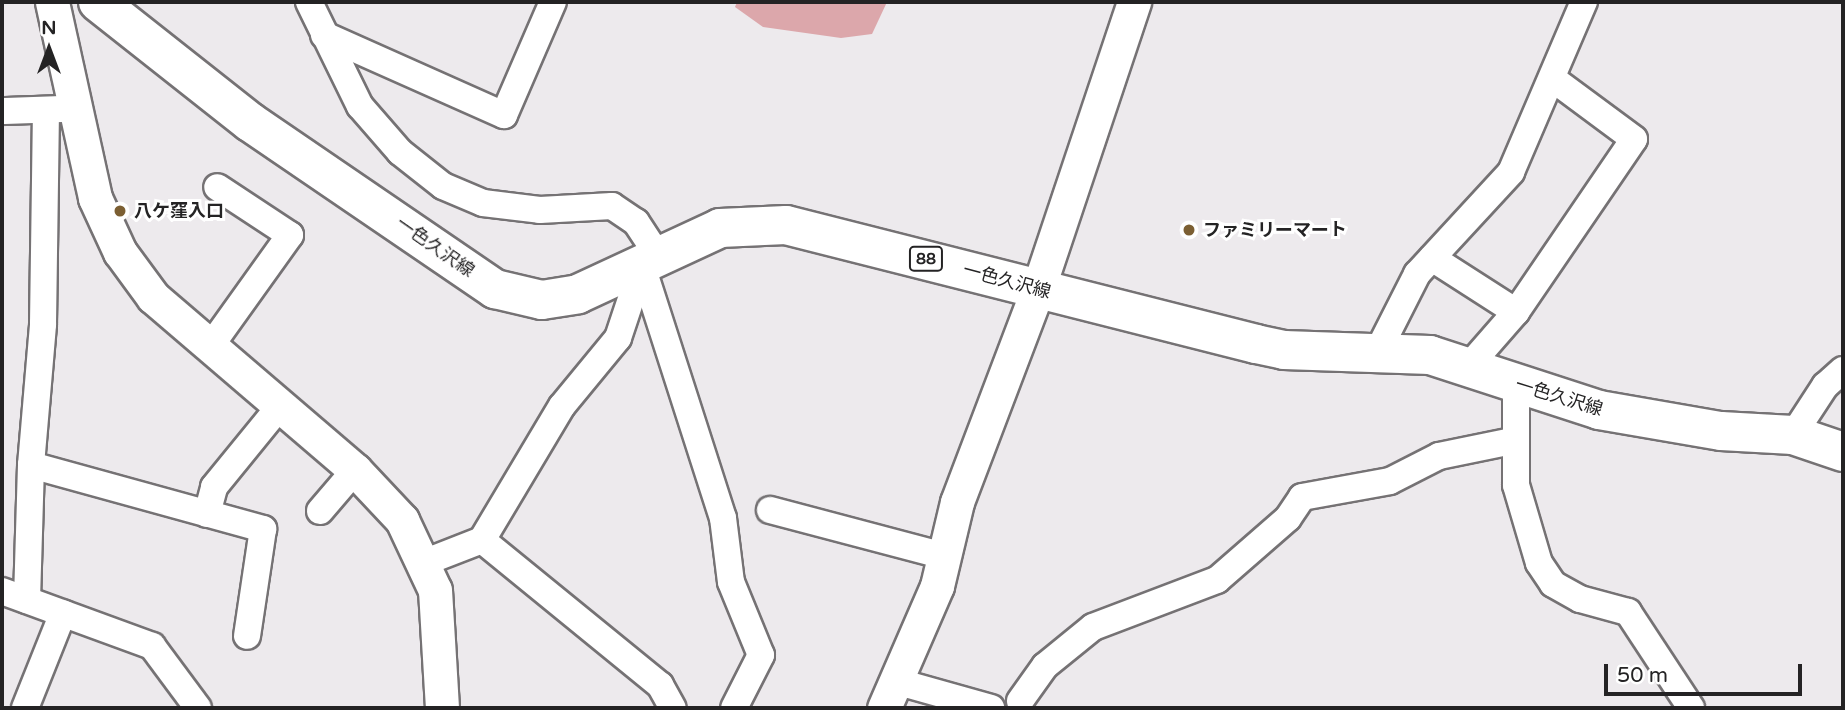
<!DOCTYPE html>
<meta charset="utf-8">
<style>
body{margin:0}
#map{position:relative;width:1845px;height:710px;overflow:hidden;background:#edeaed;font-family:"Varela Round","Noto Sans JP",sans-serif}
div>[style]{position:absolute}
.forest>*{inset:0;background:#dca7ab}
.roads{filter:drop-shadow(2px 0 #757274) drop-shadow(-2px 0 #757274) drop-shadow(0 2px #757274) drop-shadow(0 -2px #757274)}
.minor>*{height:26px;margin:-13px;padding:0 13px;transform-origin:13px;border-radius:13px;background:#fff}
.tertiary>*{height:33px;margin:-16.5px;padding:0 16.5px;transform-origin:16.5px;border-radius:16.5px;background:#fff}
.primary>*{height:38px;margin:-19px;padding:0 19px;transform-origin:19px;border-radius:19px;background:#fff}
.dots>*{width:19px;height:19px;translate:-50% -50%;box-sizing:border-box;border:4px solid #fff;border-radius:50%}
span{translate:-50% -50%;white-space:nowrap;text-align:center;line-height:1.15;-webkit-text-stroke:6px #fff;paint-order:stroke}
.shield-label span{padding:2px 5px;background:#fff;border:2px solid;border-radius:5px;-webkit-text-stroke-width:0}
.shield-label{font-size:16px;color:#242324;font-weight:700}
.poi-label{font-size:18px;color:#242324;font-weight:700}
.left{translate:0 -50%;text-align:left}
.street-label{font-size:18px;color:#242324}
.frame{position:absolute;inset:0;border:4px solid #242324;pointer-events:none}
.north{position:absolute;left:14px;top:14px;width:70px;height:70px;-webkit-text-stroke:5px #fff;paint-order:stroke;rotate:0deg;font-size:19px;font-weight:700;line-height:28px;text-align:center;color:#242324}
.north::after{content:'';display:block;margin:auto;width:24px;height:32px;background:#242324;clip-path:polygon(50% 0,100% 100%,50% 72%,0 100%)}
.scale{position:absolute;left:1604px;top:664px;width:198px;height:32px;box-sizing:border-box;border:4px solid #242324;border-top:0;padding-left:9px;font-size:21px;line-height:24px;white-space:nowrap;color:#242324;-webkit-text-stroke:5px #fff;paint-order:stroke}
</style>
<div id="map">
<div class="forest">
<i style="clip-path:polygon(737px 2px,887px 2px,872px 34px,841px 38px,763px 27px,735px 7px)"></i>
</div>
<div class="roads">
<div class="minor">
<i style="left:309px;top:2px;width:116px;rotate:63.9deg"></i>
<i style="left:360px;top:106px;width:61px;rotate:49deg"></i>
<i style="left:400px;top:152px;width:55px;rotate:38.3deg"></i>
<i style="left:443px;top:186px;width:43px;rotate:23deg"></i>
<i style="left:483px;top:203px;width:57px;rotate:7deg"></i>
<i style="left:540px;top:210px;width:72px;rotate:-3.2deg"></i>
<i style="left:612px;top:206px;width:29px;rotate:34deg"></i>
<i style="left:636px;top:222px;width:42px;rotate:56.7deg"></i>
<i style="left:324px;top:35px;width:197px;rotate:24deg"></i>
<i style="left:504px;top:115px;width:123px;rotate:-66.6deg"></i>
<i style="left:2px;top:111px;width:61px;rotate:-1.9deg"></i>
<i style="left:1432px;top:258px;width:100px;rotate:32.7deg"></i>
<i style="left:642px;top:266px;width:265px;rotate:72.2deg"></i>
<i style="left:723px;top:518px;width:64px;rotate:82.9deg"></i>
<i style="left:731px;top:582px;width:79px;rotate:67.7deg"></i>
<i style="left:761px;top:655px;width:59px;rotate:117deg"></i>
<i style="left:212px;top:344px;width:134px;rotate:-54.4deg"></i>
<i style="left:290px;top:235px;width:87px;rotate:-146.7deg"></i>
<i style="left:1377px;top:353px;width:89px;rotate:-63.1deg"></i>
<i style="left:1417px;top:274px;width:139px;rotate:-47.3deg"></i>
<i style="left:1511px;top:172px;width:185px;rotate:-66.8deg"></i>
<i style="left:1468px;top:367px;width:73px;rotate:-48.9deg"></i>
<i style="left:1516px;top:312px;width:209px;rotate:-55.7deg"></i>
<i style="left:1634px;top:139px;width:101px;rotate:-143.5deg"></i>
<i style="left:1516px;top:384px;width:101px;rotate:90deg"></i>
<i style="left:1516px;top:485px;width:81px;rotate:73.6deg"></i>
<i style="left:1539px;top:563px;width:25px;rotate:56deg"></i>
<i style="left:1553px;top:584px;width:31px;rotate:29deg"></i>
<i style="left:1580px;top:599px;width:50px;rotate:15.2deg"></i>
<i style="left:1628px;top:612px;width:115px;rotate:56.7deg"></i>
<i style="left:1793px;top:435px;width:59px;rotate:-56.9deg"></i>
<i style="left:1825px;top:386px;width:24px;rotate:-42deg"></i>
<i style="left:31px;top:465px;width:241px;rotate:15.4deg"></i>
<i style="left:263px;top:529px;width:108px;rotate:98.5deg"></i>
<i style="left:770px;top:510px;width:180px;rotate:14.8deg"></i>
<i style="left:320px;top:511px;width:54px;rotate:-49.5deg"></i>
<i style="left:207px;top:514px;width:28px;rotate:-75deg"></i>
<i style="left:214px;top:487px;width:104px;rotate:-50.8deg"></i>
<i style="left:482px;top:540px;width:156px;rotate:-59.2deg"></i>
<i style="left:562px;top:406px;width:88px;rotate:-50.5deg"></i>
<i style="left:618px;top:338px;width:76px;rotate:-71.6deg"></i>
<i style="left:423px;top:563px;width:63px;rotate:-21.3deg"></i>
<i style="left:482px;top:540px;width:230px;rotate:39.2deg"></i>
<i style="left:660px;top:685px;width:26px;rotate:61deg"></i>
<i style="left:2px;top:591px;width:160px;rotate:20.1deg"></i>
<i style="left:152px;top:646px;width:77px;rotate:53.4deg"></i>
<i style="left:27px;top:600px;width:135px;rotate:-88.3deg"></i>
<i style="left:31px;top:465px;width:142px;rotate:-85.1deg"></i>
<i style="left:43px;top:324px;width:213px;rotate:-89.2deg"></i>
<i style="left:895px;top:681px;width:100px;rotate:15.7deg"></i>
<i style="left:1020px;top:701px;width:43px;rotate:-54.5deg"></i>
<i style="left:1045px;top:666px;width:62px;rotate:-39.1deg"></i>
<i style="left:1093px;top:627px;width:133px;rotate:-20.8deg"></i>
<i style="left:1217px;top:580px;width:94px;rotate:-41.1deg"></i>
<i style="left:1288px;top:518px;width:25px;rotate:-56deg"></i>
<i style="left:1302px;top:497px;width:89px;rotate:-10.3deg"></i>
<i style="left:1390px;top:481px;width:55px;rotate:-27deg"></i>
<i style="left:1439px;top:456px;width:76px;rotate:-11.5deg"></i>
<i style="left:25px;top:708px;width:102px;rotate:-68.2deg"></i>
</div>
<div class="tertiary">
<i style="left:52px;top:2px;width:201px;rotate:77.6deg"></i>
<i style="left:95px;top:198px;width:60px;rotate:65.2deg"></i>
<i style="left:120px;top:252px;width:56px;rotate:53.7deg"></i>
<i style="left:153px;top:297px;width:266px;rotate:40.6deg"></i>
<i style="left:355px;top:470px;width:69px;rotate:46.8deg"></i>
<i style="left:402px;top:520px;width:77px;rotate:64.8deg"></i>
<i style="left:435px;top:590px;width:118px;rotate:86.6deg"></i>
<i style="left:884px;top:708px;width:133px;rotate:-66.5deg"></i>
<i style="left:937px;top:586px;width:86px;rotate:-76.6deg"></i>
<i style="left:957px;top:502px;width:228px;rotate:-69.2deg"></i>
<i style="left:1038px;top:289px;width:303px;rotate:-71.5deg"></i>
</div>
<div class="primary">
<i style="left:98px;top:2px;width:194px;rotate:38.3deg"></i>
<i style="left:250px;top:122px;width:297px;rotate:34.3deg"></i>
<i style="left:495px;top:289px;width:48px;rotate:13.2deg"></i>
<i style="left:542px;top:300px;width:36px;rotate:-9deg"></i>
<i style="left:578px;top:294px;width:157px;rotate:-24.9deg"></i>
<i style="left:720px;top:228px;width:66px;rotate:-2.6deg"></i>
<i style="left:786px;top:225px;width:485px;rotate:14.2deg"></i>
<i style="left:1256px;top:344px;width:29px;rotate:12deg"></i>
<i style="left:1284px;top:350px;width:146px;rotate:2deg"></i>
<i style="left:1430px;top:355px;width:178px;rotate:18deg"></i>
<i style="left:1599px;top:410px;width:124px;rotate:9.8deg"></i>
<i style="left:1721px;top:431px;width:72px;rotate:3.2deg"></i>
<i style="left:1793px;top:435px;width:53px;rotate:18.8deg"></i>
</div>
</div>
<div class="dots">
<i style="left:120px;top:211px;background:#7b5e32"></i>
<i style="left:1189px;top:230px;background:#7b5e32"></i>
</div>
<div class="shield-label">
<span style="left:926px;top:259px">88</span>
</div>
<div class="poi-label">
<span class="left" style="left:134px;top:211px">八ケ窪入口</span>
<span class="left" style="left:1203px;top:230px">ファミリーマート</span>
</div>
<div class="street-label">
<span style="left:435px;top:247px;rotate:35deg">一色久沢線</span>
<span style="left:1007px;top:281px;rotate:15deg">一色久沢線</span>
<span style="left:1559px;top:397px;rotate:17deg">一色久沢線</span>
</div>
<div class="frame"></div>
<div class="north">N</div>
<div class="scale">50 m</div>
</div>
